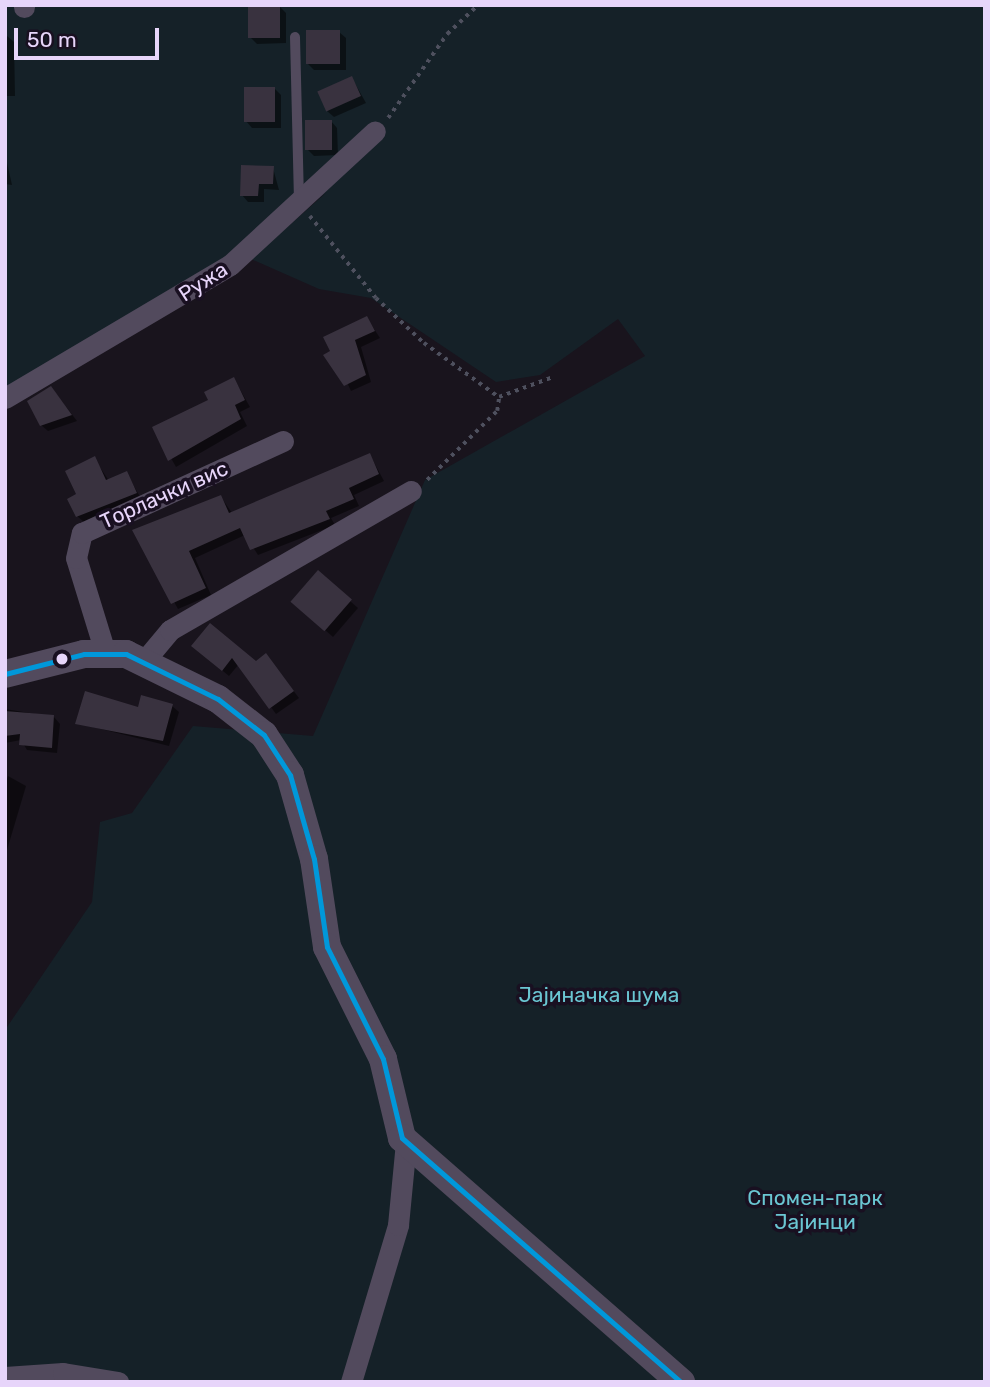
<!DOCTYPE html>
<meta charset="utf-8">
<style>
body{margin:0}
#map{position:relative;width:990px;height:1387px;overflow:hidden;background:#19141d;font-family:Rubik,sans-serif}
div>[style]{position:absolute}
.green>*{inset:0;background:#152128}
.shadow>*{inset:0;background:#0007}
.building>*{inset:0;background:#39323f;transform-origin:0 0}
.path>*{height:3.5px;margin-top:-1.75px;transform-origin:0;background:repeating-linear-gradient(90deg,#4e505e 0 3.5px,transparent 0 8.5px)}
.service>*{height:10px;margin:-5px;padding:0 5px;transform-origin:5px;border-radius:5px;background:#524a5d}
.minor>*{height:21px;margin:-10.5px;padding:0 10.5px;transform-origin:10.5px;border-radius:10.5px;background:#524a5d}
.tertiary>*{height:28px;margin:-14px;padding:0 14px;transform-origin:14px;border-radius:14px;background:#524a5d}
.bus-1>*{height:5px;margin:-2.5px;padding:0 2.5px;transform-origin:2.5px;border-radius:2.5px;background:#0098da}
.dots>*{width:19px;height:19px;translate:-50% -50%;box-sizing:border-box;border:4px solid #191021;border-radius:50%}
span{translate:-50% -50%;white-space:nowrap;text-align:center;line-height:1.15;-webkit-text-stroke:7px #191021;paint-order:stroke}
.street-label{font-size:21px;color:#e7d5fa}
.park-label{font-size:21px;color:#6ac6d2}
.frame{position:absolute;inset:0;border:7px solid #e7d5fa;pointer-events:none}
.scale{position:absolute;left:14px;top:28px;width:145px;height:32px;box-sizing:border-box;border:4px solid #e7d5fa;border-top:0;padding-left:9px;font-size:21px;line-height:24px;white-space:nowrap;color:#e7d5fa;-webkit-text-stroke:5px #191021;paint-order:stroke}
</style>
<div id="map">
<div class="green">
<i style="clip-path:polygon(5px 5px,985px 5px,985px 1382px,5px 1382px,5px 1030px,92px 902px,100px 822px,132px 813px,193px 726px,313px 736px,425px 480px,645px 356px,618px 319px,540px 375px,496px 382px,371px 298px,319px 289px,251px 259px,327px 192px,230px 265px,5px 398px)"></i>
</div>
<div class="shadow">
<i style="clip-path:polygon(279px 6px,286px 13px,286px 43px,257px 44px,251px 38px)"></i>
<i style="clip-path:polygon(339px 32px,346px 38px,346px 70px,314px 70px,308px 64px)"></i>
<i style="clip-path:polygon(7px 36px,14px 42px,15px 96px,5px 96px)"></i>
<i style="clip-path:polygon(352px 78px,366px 103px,334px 117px,327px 111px)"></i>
<i style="clip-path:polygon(275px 89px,281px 95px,281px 128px,252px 128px,246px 121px)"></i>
<i style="clip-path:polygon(331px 121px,337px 128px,338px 155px,314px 156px,307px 149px)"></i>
<i style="clip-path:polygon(5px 154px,12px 185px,5px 184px)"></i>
<i style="clip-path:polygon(273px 168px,279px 190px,264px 189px,264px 202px,248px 202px,242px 195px)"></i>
<i style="clip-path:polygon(367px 318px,380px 338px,361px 347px,371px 382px,351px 391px,333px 352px)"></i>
<i style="clip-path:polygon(234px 379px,250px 407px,240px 412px,247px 426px,176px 467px,154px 428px,210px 401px)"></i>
<i style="clip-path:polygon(57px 395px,77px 421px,48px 431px,41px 425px)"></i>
<i style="clip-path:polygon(370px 455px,384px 481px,354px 495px,359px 506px,331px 518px,335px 525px,258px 555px,245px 535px,195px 558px,211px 595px,178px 609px,135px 531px,221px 497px,232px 513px)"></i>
<i style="clip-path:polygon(94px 458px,109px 481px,126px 473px,142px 500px,84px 522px,77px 516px)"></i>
<i style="clip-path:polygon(318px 573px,358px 608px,333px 637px,300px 608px)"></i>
<i style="clip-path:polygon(210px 626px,256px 663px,266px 655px,299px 698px,276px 714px,239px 664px,229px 676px,200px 652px)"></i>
<i style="clip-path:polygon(172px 706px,179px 712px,169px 746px,77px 723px)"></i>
<i style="clip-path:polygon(5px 709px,54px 717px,60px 724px,57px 753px,27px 750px,21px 740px,5px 743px)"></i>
<i style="clip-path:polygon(8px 776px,26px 786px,7px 850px,5px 784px)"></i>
</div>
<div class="building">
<i style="left:248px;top:5px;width:32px;height:33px"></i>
<i style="left:306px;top:30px;width:34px;height:34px"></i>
<i style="left:352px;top:76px;width:22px;height:38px;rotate:66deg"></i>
<i style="left:244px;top:87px;width:31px;height:35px"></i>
<i style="left:305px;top:120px;width:27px;height:30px"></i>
<i style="clip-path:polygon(241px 165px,274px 166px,273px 184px,259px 184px,258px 196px,240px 196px)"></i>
<i style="clip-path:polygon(367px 316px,375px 331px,355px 340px,366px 375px,344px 386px,323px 355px,330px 351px,323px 337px)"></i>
<i style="clip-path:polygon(234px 377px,245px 400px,235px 405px,241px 419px,168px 461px,152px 427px,208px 400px,204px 392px)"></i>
<i style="clip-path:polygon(51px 386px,72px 415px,40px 426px,27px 401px)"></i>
<i style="clip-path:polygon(370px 453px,379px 474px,349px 488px,354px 499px,326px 511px,330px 519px,250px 550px,240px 528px,189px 551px,206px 588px,171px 604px,132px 530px,221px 495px,229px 513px)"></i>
<i style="clip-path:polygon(95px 456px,106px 480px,127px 471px,137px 493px,76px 517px,67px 499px,76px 494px,65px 471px)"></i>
<i style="left:318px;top:570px;width:45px;height:42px;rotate:41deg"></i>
<i style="clip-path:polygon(210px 623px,256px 661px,266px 653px,294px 691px,269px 709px,232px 658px,222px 671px,191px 646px)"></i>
<i style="clip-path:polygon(85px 691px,138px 707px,141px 695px,173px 704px,163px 741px,75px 724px)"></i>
<i style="clip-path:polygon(5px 711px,54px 715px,52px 748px,19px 745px,20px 734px,5px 736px)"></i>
</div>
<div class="path">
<i style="left:388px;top:118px;width:103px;rotate:-54.9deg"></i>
<i style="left:447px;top:34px;width:42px;rotate:-43.1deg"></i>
<i style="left:310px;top:216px;width:105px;rotate:51.2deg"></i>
<i style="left:376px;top:298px;width:66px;rotate:43.2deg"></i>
<i style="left:424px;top:343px;width:92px;rotate:35.8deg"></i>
<i style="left:499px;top:397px;width:58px;rotate:-20.3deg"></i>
<i style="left:427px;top:480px;width:98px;rotate:-44.6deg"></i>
<i style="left:497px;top:411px;width:14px;rotate:-82deg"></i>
</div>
<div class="service">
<i style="left:295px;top:37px;width:165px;rotate:88.6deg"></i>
</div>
<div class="minor">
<i style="left:24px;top:5px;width:2px;rotate:90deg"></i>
<i style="left:5px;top:398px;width:261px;rotate:-30.6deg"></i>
<i style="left:230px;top:265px;width:197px;rotate:-42.7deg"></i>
<i style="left:105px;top:652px;width:98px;rotate:-107.1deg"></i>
<i style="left:76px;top:558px;width:26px;rotate:-77deg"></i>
<i style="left:82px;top:533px;width:221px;rotate:-24.6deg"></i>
<i style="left:145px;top:660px;width:39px;rotate:-50deg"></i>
<i style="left:170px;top:630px;width:278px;rotate:-30deg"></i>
<i style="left:5px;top:1377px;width:58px;rotate:-3.9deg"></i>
<i style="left:63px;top:1373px;width:56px;rotate:9.3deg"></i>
<i style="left:351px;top:1382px;width:164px;rotate:-73.3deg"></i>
<i style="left:398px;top:1225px;width:83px;rotate:-84.5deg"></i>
</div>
<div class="tertiary">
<i style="left:5px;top:674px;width:81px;rotate:-14.2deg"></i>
<i style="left:84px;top:654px;width:42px"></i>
<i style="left:126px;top:654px;width:102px;rotate:26.1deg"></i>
<i style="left:218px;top:699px;width:58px;rotate:38deg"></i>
<i style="left:264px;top:735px;width:48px;rotate:57deg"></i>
<i style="left:290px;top:775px;width:87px;rotate:74.1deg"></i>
<i style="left:314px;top:859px;width:89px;rotate:81.6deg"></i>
<i style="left:327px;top:947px;width:125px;rotate:63.4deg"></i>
<i style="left:383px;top:1059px;width:81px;rotate:76.5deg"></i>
<i style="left:402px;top:1138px;width:371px;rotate:41.2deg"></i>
</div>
<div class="bus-1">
<i style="left:5px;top:674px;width:81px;rotate:-14.2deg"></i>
<i style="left:84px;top:654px;width:42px"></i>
<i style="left:126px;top:654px;width:102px;rotate:26.1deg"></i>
<i style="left:218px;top:699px;width:58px;rotate:38deg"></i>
<i style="left:264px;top:735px;width:48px;rotate:57deg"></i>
<i style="left:290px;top:775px;width:87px;rotate:74.1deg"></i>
<i style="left:314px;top:859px;width:89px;rotate:81.6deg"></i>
<i style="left:327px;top:947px;width:125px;rotate:63.4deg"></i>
<i style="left:383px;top:1059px;width:81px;rotate:76.5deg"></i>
<i style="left:402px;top:1138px;width:371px;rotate:41.2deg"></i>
</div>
<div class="dots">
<i style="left:62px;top:659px;background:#e7d5fa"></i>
</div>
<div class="street-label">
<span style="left:203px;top:282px;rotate:-33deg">Ружа</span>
<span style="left:164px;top:495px;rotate:-24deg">Торлачки вис</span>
</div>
<div class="park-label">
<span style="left:599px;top:995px">Јајиначка шума</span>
<span style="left:815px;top:1210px">Спомен-парк<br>Јајинци</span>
</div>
<div class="frame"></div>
<div class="scale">50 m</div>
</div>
